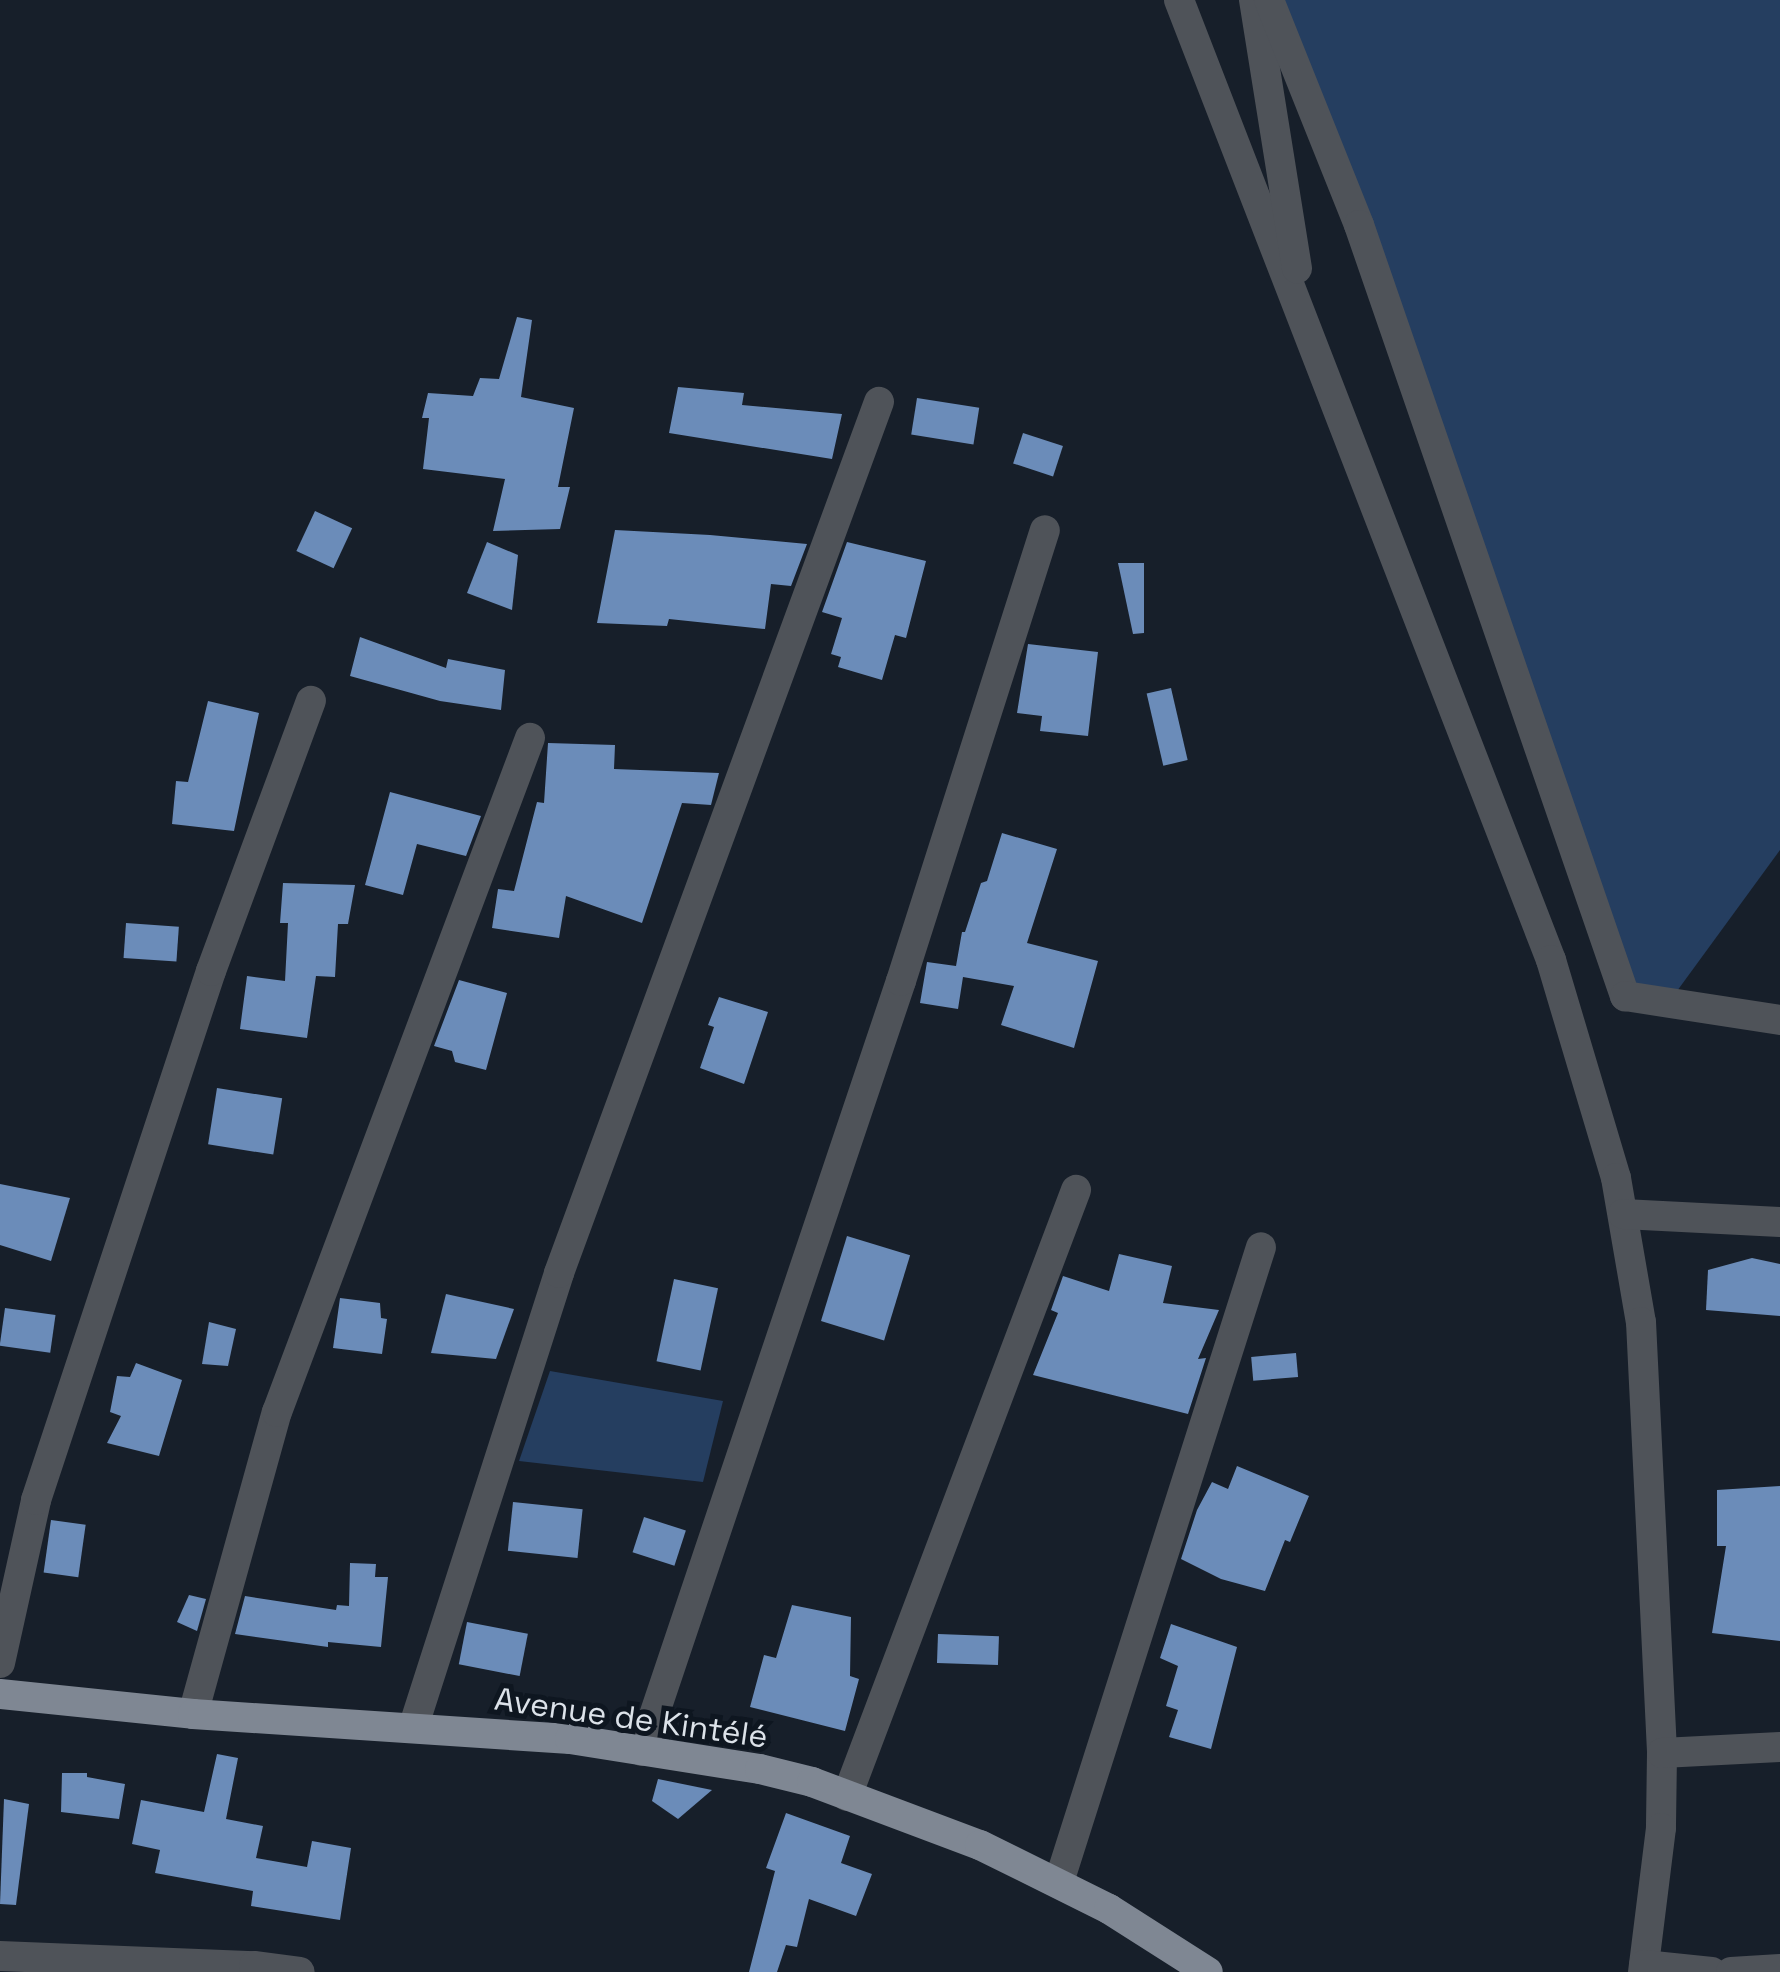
<!DOCTYPE html>
<meta charset="utf-8">
<style>
body{margin:0}
#map{position:relative;width:1780px;height:1972px;overflow:hidden;background:#171f2a;font-family:"Space Grotesk",sans-serif}
div>[style]{position:absolute}
.green>*{inset:0;background:#253e60}
.building>*{inset:0;background:#6b8cb9;transform-origin:0 0}
.minor>*{height:30px;margin:-15px;padding:0 15px;transform-origin:15px;border-radius:15px;background:#4f5359}
.major>*{height:30px;margin:-15px;padding:0 15px;transform-origin:15px;border-radius:15px;background:#7f8793}
span{translate:-50% -50%;white-space:nowrap;text-align:center;line-height:1.15;-webkit-text-stroke:10px #0e1620;paint-order:stroke}
.street-label{font-size:32px;color:#dce2e9}
</style>
<div id="map">
<div class="green">
<i style="clip-path:polygon(1267px 0,1780px 0,1780px 850px,1669px 1002px,1625px 996px)"></i>
<i style="clip-path:polygon(550px 1371px,723px 1401px,703px 1482px,519px 1461px)"></i>
</div>
<div class="building">
<i style="clip-path:polygon(517px 317px,532px 320px,521px 397px,574px 408px,558px 487px,570px 487px,560px 529px,493px 531px,505px 479px,423px 469px,429px 418px,422px 418px,428px 393px,473px 396px,480px 378px,499px 379px)"></i>
<i style="clip-path:polygon(678px 387px,744px 393px,742px 405px,842px 414px,832px 459px,669px 433px)"></i>
<i style="left:917px;top:398px;width:63px;height:37px;rotate:9deg"></i>
<i style="left:1023px;top:433px;width:42px;height:32px;rotate:18deg"></i>
<i style="left:315px;top:511px;width:41px;height:44px;rotate:25deg"></i>
<i style="clip-path:polygon(615px 530px,710px 535px,807px 544px,791px 586px,771px 584px,765px 629px,669px 619px,667px 626px,597px 623px)"></i>
<i style="clip-path:polygon(487px 542px,518px 555px,512px 610px,467px 593px)"></i>
<i style="clip-path:polygon(847px 542px,926px 561px,906px 638px,895px 635px,882px 680px,838px 667px,841px 657px,831px 654px,842px 618px,822px 612px)"></i>
<i style="clip-path:polygon(1118px 563px,1144px 563px,1144px 633px,1133px 634px)"></i>
<i style="clip-path:polygon(360px 637px,446px 668px,448px 659px,505px 670px,501px 710px,440px 701px,350px 676px)"></i>
<i style="clip-path:polygon(1028px 644px,1098px 652px,1088px 736px,1040px 731px,1042px 716px,1017px 713px)"></i>
<i style="left:1171px;top:688px;width:74px;height:25px;rotate:77deg"></i>
<i style="clip-path:polygon(208px 701px,259px 713px,234px 831px,172px 824px,176px 781px,188px 782px)"></i>
<i style="clip-path:polygon(548px 743px,615px 745px,614px 769px,719px 773px,711px 805px,682px 803px,642px 923px,566px 896px,559px 938px,492px 928px,498px 889px,514px 891px,537px 802px,544px 803px)"></i>
<i style="clip-path:polygon(390px 792px,481px 816px,466px 856px,417px 844px,403px 895px,365px 885px)"></i>
<i style="clip-path:polygon(1002px 833px,1057px 849px,1027px 943px,1098px 961px,1074px 1048px,1001px 1025px,1014px 986px,963px 977px,958px 1009px,920px 1003px,927px 962px,956px 966px,962px 932px,965px 932px,981px 883px,987px 881px)"></i>
<i style="clip-path:polygon(283px 883px,355px 885px,348px 924px,338px 924px,335px 977px,316px 976px,307px 1038px,240px 1029px,247px 976px,285px 981px,288px 923px,280px 923px)"></i>
<i style="left:126px;top:923px;width:53px;height:35px;rotate:4deg"></i>
<i style="clip-path:polygon(459px 980px,507px 993px,486px 1070px,455px 1062px,452px 1051px,434px 1046px)"></i>
<i style="clip-path:polygon(719px 997px,768px 1012px,744px 1084px,700px 1068px,714px 1027px,708px 1025px)"></i>
<i style="left:217px;top:1088px;width:66px;height:57px;rotate:9deg"></i>
<i style="clip-path:polygon(0 1184px,70px 1198px,51px 1261px,0 1245px)"></i>
<i style="left:847px;top:1236px;width:66px;height:89px;rotate:17deg"></i>
<i style="clip-path:polygon(1119px 1254px,1172px 1266px,1163px 1303px,1219px 1310px,1198px 1359px,1206px 1358px,1188px 1414px,1033px 1375px,1058px 1313px,1051px 1310px,1063px 1276px,1109px 1291px)"></i>
<i style="clip-path:polygon(1752px 1258px,1780px 1264px,1780px 1316px,1706px 1310px,1708px 1270px)"></i>
<i style="left:674px;top:1279px;width:45px;height:84px;rotate:12deg"></i>
<i style="clip-path:polygon(446px 1294px,514px 1309px,496px 1359px,431px 1353px)"></i>
<i style="clip-path:polygon(340px 1298px,380px 1303px,381px 1318px,387px 1319px,382px 1354px,333px 1348px)"></i>
<i style="left:5px;top:1308px;width:51px;height:38px;rotate:8deg"></i>
<i style="clip-path:polygon(209px 1322px,236px 1329px,228px 1366px,202px 1364px)"></i>
<i style="left:1296px;top:1353px;width:24px;height:45px;rotate:85deg"></i>
<i style="clip-path:polygon(136px 1363px,182px 1380px,159px 1456px,107px 1443px,121px 1416px,110px 1412px,117px 1376px,130px 1377px)"></i>
<i style="clip-path:polygon(1237px 1466px,1309px 1496px,1290px 1542px,1285px 1540px,1265px 1591px,1221px 1579px,1181px 1559px,1197px 1510px,1212px 1482px,1228px 1489px)"></i>
<i style="clip-path:polygon(1780px 1486px,1780px 1641px,1712px 1633px,1726px 1546px,1717px 1546px,1717px 1490px)"></i>
<i style="left:513px;top:1502px;width:70px;height:49px;rotate:6deg"></i>
<i style="left:644px;top:1517px;width:44px;height:37px;rotate:18deg"></i>
<i style="left:51px;top:1520px;width:35px;height:53px;rotate:8deg"></i>
<i style="clip-path:polygon(350px 1563px,376px 1564px,375px 1577px,388px 1577px,381px 1647px,328px 1642px,328px 1647px,235px 1634px,245px 1596px,336px 1610px,337px 1605px,349px 1606px)"></i>
<i style="clip-path:polygon(189px 1595px,206px 1599px,197px 1631px,177px 1622px)"></i>
<i style="clip-path:polygon(792px 1605px,851px 1617px,850px 1676px,859px 1679px,845px 1731px,750px 1707px,764px 1655px,776px 1658px)"></i>
<i style="left:467px;top:1622px;width:62px;height:43px;rotate:11deg"></i>
<i style="clip-path:polygon(1171px 1624px,1237px 1647px,1211px 1749px,1169px 1737px,1178px 1710px,1166px 1706px,1178px 1666px,1160px 1658px)"></i>
<i style="left:938px;top:1634px;width:61px;height:29px;rotate:2deg"></i>
<i style="clip-path:polygon(217px 1754px,238px 1758px,226px 1819px,263px 1826px,256px 1858px,307px 1867px,312px 1841px,351px 1848px,340px 1920px,251px 1906px,253px 1891px,155px 1873px,160px 1850px,132px 1844px,141px 1800px,204px 1812px)"></i>
<i style="clip-path:polygon(62px 1773px,87px 1773px,87px 1777px,125px 1784px,119px 1819px,61px 1812px)"></i>
<i style="clip-path:polygon(658px 1779px,712px 1790px,678px 1819px,652px 1801px)"></i>
<i style="clip-path:polygon(4px 1799px,29px 1804px,16px 1905px,0 1904px)"></i>
<i style="clip-path:polygon(786px 1813px,850px 1836px,841px 1863px,872px 1874px,856px 1916px,809px 1899px,797px 1947px,786px 1945px,777px 1972px,749px 1972px,775px 1871px,766px 1868px)"></i>
</div>
<div class="minor">
<i style="left:1179px;top:0;width:1030px;rotate:68.82deg"></i>
<i style="left:1551px;top:960px;width:227px;rotate:73.4deg"></i>
<i style="left:1616px;top:1178px;width:146px;rotate:80.2deg"></i>
<i style="left:1641px;top:1322px;width:432px;rotate:87.2deg"></i>
<i style="left:1662px;top:1753px;width:75px;rotate:90.8deg"></i>
<i style="left:1661px;top:1828px;width:145px;rotate:97.1deg"></i>
<i style="left:1254px;top:0;width:272px;rotate:80.9deg"></i>
<i style="left:1269px;top:0;width:242px;rotate:68.2deg"></i>
<i style="left:1359px;top:225px;width:816px;rotate:70.97deg"></i>
<i style="left:1625px;top:996px;width:157px;rotate:8.8deg"></i>
<i style="left:1623px;top:1214px;width:157px;rotate:2.9deg"></i>
<i style="left:0;top:1663px;width:167px;rotate:-77.5deg"></i>
<i style="left:36px;top:1500px;width:557px;rotate:-71.7deg"></i>
<i style="left:211px;top:971px;width:288px;rotate:-69.7deg"></i>
<i style="left:193px;top:1714px;width:313px;rotate:-74.5deg"></i>
<i style="left:277px;top:1412px;width:720px;rotate:-69.43deg"></i>
<i style="left:413px;top:1728px;width:478px;rotate:-72.2deg"></i>
<i style="left:559px;top:1273px;width:928px;rotate:-69.83deg"></i>
<i style="left:642px;top:1751px;width:812px;rotate:-71.41deg"></i>
<i style="left:901px;top:981px;width:473px;rotate:-72.3deg"></i>
<i style="left:1662px;top:1753px;width:118px;rotate:-2.9deg"></i>
<i style="left:847px;top:1796px;width:648px;rotate:-69.3deg"></i>
<i style="left:1059px;top:1882px;width:666px;rotate:-72.35deg"></i>
<i style="left:0;top:1956px;width:254px;rotate:2.3deg"></i>
<i style="left:254px;top:1966px;width:46px;rotate:7.4deg"></i>
<i style="left:1644px;top:1965px;width:68px;rotate:5.9deg"></i>
<i style="left:1731px;top:1972px;width:49px;rotate:-3.5deg"></i>
</div>
<div class="major">
<i style="left:0;top:1694px;width:194px;rotate:5.9deg"></i>
<i style="left:193px;top:1714px;width:378px;rotate:3.8deg"></i>
<i style="left:570px;top:1739px;width:192px;rotate:9deg"></i>
<i style="left:760px;top:1769px;width:54px;rotate:14deg"></i>
<i style="left:812px;top:1782px;width:179px;rotate:20.6deg"></i>
<i style="left:980px;top:1845px;width:144px;rotate:26.4deg"></i>
<i style="left:1109px;top:1909px;width:117px;rotate:32.5deg"></i>
</div>
<div class="street-label">
<span style="left:631px;top:1718px;rotate:8deg">Avenue de Kintélé</span>
</div>
</div>
